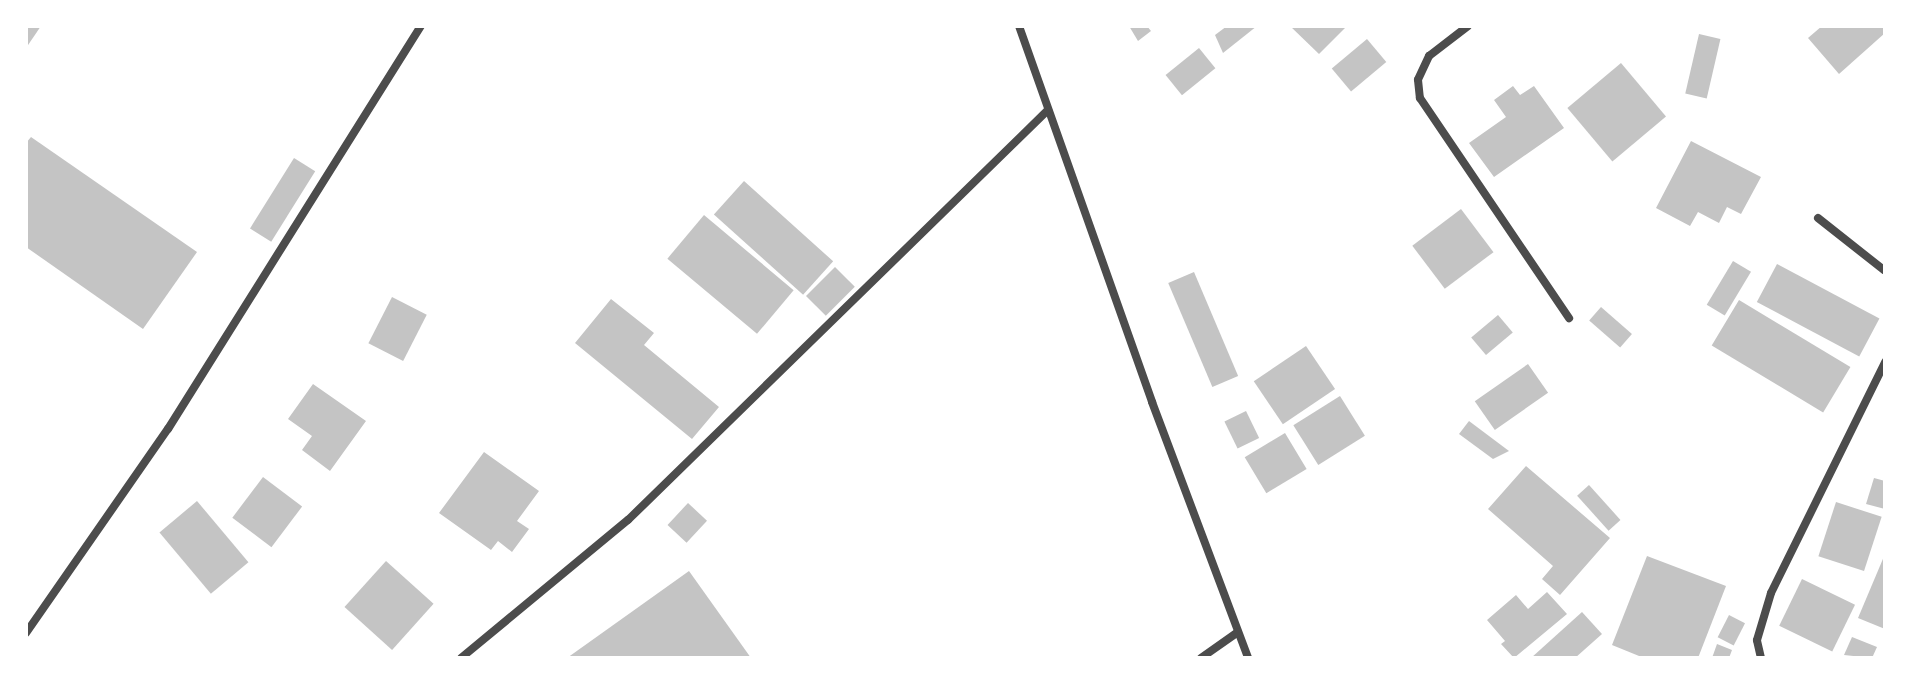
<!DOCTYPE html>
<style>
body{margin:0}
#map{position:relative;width:1911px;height:684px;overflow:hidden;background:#fff;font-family:Rubik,sans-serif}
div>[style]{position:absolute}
.building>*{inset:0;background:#c4c4c4;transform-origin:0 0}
.minor>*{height:8px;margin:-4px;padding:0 4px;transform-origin:4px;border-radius:4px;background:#4c4c4c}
span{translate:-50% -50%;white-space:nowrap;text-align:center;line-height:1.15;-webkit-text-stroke:6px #fff;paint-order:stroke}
.frame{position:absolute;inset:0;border:28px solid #fff;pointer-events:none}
</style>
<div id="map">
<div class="building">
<i style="clip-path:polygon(26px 26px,41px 26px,26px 48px)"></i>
<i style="clip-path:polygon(1129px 26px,1147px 26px,1151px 31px,1138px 41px)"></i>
<i style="clip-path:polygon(1227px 26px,1257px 26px,1223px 53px,1215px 35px)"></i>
<i style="clip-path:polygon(1290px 26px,1347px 26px,1319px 54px)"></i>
<i style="clip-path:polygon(1822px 26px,1885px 26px,1885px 33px,1839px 74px,1808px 38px)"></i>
<i style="left:1699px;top:34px;width:22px;height:61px;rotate:13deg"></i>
<i style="left:1367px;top:39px;width:30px;height:46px;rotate:50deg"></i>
<i style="left:1199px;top:48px;width:26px;height:43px;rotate:51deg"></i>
<i style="left:1621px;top:63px;width:70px;height:70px;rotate:50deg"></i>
<i style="clip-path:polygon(1513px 86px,1520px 95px,1534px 86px,1564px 128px,1494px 177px,1469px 143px,1506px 117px,1494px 100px)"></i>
<i style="clip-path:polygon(31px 137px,197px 252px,143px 329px,26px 247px,26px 143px)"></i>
<i style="clip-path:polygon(1691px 141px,1761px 177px,1741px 214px,1727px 207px,1719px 223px,1698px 212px,1690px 226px,1656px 208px)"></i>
<i style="left:294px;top:158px;width:25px;height:83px;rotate:32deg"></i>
<i style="left:744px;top:181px;width:120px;height:45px;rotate:42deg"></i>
<i style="left:1461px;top:209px;width:54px;height:61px;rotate:53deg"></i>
<i style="left:704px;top:215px;width:117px;height:57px;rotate:40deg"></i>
<i style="left:1733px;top:261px;width:21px;height:51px;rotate:31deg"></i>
<i style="left:1777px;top:264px;width:116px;height:43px;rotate:28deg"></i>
<i style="left:835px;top:267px;width:28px;height:41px;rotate:45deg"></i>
<i style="left:1194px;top:272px;width:113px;height:28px;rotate:67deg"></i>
<i style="left:392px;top:297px;width:39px;height:52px;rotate:27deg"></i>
<i style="clip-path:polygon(611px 299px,654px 333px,644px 345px,719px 407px,692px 439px,575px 343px)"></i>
<i style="left:1739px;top:300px;width:130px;height:53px;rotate:31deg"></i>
<i style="left:1601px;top:307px;width:41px;height:18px;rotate:41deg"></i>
<i style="left:1498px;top:315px;width:23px;height:35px;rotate:50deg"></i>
<i style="left:1306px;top:346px;width:52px;height:63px;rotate:56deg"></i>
<i style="left:1528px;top:364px;width:35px;height:65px;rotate:55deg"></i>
<i style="clip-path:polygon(313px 384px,366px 421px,330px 471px,302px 450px,312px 436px,288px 419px)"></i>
<i style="left:1340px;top:396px;width:47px;height:55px;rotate:58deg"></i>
<i style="left:1246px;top:411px;width:30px;height:24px;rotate:64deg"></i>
<i style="clip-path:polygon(1469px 421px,1509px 451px,1493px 459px,1459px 434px)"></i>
<i style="left:1285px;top:433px;width:42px;height:47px;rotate:59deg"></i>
<i style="clip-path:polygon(484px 452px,539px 491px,517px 521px,529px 529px,512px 552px,498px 541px,491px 550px,439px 513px)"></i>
<i style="clip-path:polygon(1526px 466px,1610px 538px,1560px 595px,1542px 579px,1553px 566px,1488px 509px)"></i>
<i style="left:263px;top:477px;width:49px;height:51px;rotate:37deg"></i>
<i style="clip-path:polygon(1874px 478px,1885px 481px,1885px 509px,1866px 504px)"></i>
<i style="left:1589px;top:485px;width:47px;height:16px;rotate:48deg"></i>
<i style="left:197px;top:501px;width:80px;height:49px;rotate:50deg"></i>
<i style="left:1836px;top:502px;width:48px;height:57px;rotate:18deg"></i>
<i style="left:688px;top:503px;width:26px;height:30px;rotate:43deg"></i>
<i style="clip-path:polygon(1885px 554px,1885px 629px,1858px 618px)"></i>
<i style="clip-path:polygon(1647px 556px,1726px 586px,1698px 658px,1644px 658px,1612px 645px)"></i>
<i style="left:386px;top:561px;width:64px;height:62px;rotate:42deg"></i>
<i style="clip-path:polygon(689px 571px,751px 658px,567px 658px)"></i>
<i style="left:1802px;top:579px;width:59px;height:52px;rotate:26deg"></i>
<i style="clip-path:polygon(1547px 592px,1567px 614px,1514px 658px,1501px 644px,1505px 641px,1487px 620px,1516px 595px,1528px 609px)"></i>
<i style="clip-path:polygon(1582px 612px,1602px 634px,1575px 658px,1531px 658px)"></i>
<i style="left:1729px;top:615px;width:18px;height:25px;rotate:27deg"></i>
<i style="clip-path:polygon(1852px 637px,1877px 647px,1872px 658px,1844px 655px)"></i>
<i style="clip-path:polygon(1717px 644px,1732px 650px,1729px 658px,1712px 658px)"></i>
</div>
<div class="minor">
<i style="left:1019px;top:26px;width:399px;rotate:70.5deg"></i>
<i style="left:1152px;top:402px;width:273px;rotate:69.4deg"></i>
<i style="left:1468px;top:26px;width:49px;rotate:142.4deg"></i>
<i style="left:1429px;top:56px;width:26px;rotate:115deg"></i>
<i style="left:1418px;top:80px;width:18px;rotate:84deg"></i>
<i style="left:1420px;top:98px;width:266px;rotate:55.9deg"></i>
<i style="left:1818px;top:218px;width:85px;rotate:38.3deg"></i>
<i style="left:26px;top:633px;width:249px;rotate:-55.2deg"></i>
<i style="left:168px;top:429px;width:476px;rotate:-57.9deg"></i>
<i style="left:461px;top:658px;width:217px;rotate:-39.6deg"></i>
<i style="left:628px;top:520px;width:587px;rotate:-44.31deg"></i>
<i style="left:1201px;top:658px;width:45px;rotate:-35.1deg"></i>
<i style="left:1761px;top:658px;width:18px;rotate:-103deg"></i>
<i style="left:1757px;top:640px;width:49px;rotate:-73.4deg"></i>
<i style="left:1771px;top:593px;width:258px;rotate:-63.7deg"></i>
</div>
<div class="frame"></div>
</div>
